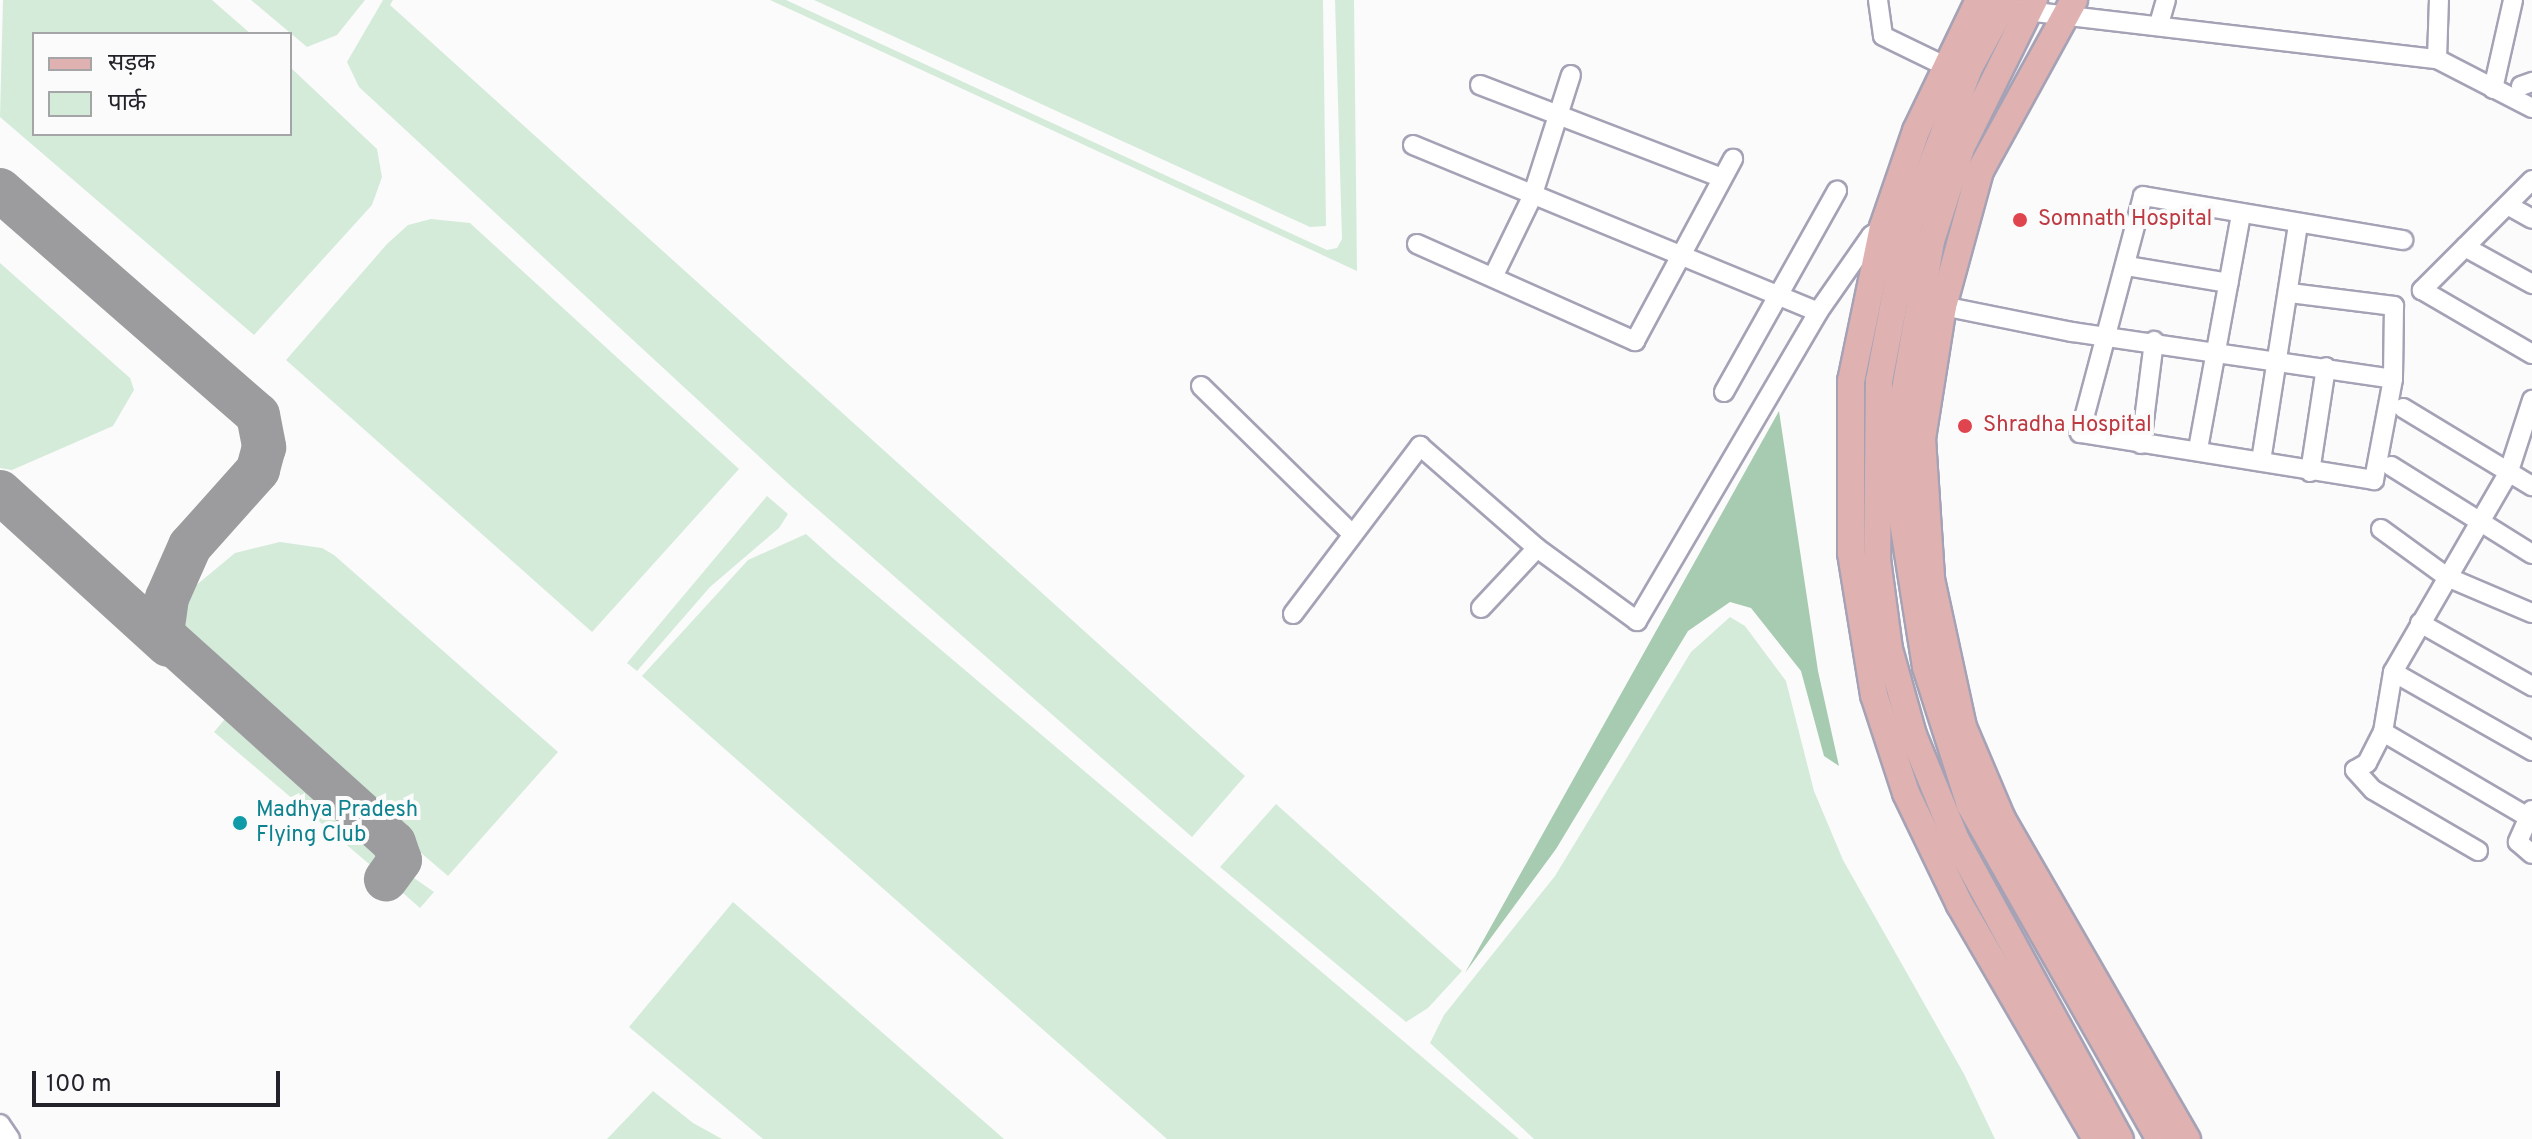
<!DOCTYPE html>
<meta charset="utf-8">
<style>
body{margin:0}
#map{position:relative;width:2532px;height:1139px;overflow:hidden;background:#fbfbfb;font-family:Overpass,"Noto Sans Devanagari",sans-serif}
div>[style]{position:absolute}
.green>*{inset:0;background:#d4ebda}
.forest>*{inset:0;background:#a6cbb0}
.taxiway>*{height:44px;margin:-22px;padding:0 22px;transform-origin:22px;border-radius:22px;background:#9c9c9f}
.roads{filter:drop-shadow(2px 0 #a5a2b6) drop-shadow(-2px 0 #a5a2b6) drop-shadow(0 2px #a5a2b6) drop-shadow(0 -2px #a5a2b6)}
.street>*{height:18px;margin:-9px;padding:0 9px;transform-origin:9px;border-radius:9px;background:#fff}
.primary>*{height:26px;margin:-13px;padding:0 13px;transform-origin:13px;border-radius:13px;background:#dfb2b1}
.dots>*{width:22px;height:22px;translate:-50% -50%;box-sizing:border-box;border:4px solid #fbfbfb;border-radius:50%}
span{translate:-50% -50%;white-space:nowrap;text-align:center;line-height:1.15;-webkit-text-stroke:8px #fbfbfb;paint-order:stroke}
.health-label{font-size:22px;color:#be3a42}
.left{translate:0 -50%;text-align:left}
.culture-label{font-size:22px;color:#0d838f}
.legend{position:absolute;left:32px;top:32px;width:260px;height:104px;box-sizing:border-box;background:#fbfbfb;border:2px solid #a5a5a8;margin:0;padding:10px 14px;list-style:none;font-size:24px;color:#24232b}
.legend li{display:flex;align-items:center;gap:16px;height:40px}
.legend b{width:40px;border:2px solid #a5a5a8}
.scale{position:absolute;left:32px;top:1071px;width:248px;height:36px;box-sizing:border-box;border:4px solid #24232b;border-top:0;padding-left:10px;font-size:24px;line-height:28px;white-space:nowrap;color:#24232b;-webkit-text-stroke:6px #fbfbfb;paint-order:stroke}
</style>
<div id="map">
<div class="green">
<i style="clip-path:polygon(3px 0,212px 0,251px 34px,34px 34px,34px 134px,290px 134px,290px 67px,377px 149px,382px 177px,372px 205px,254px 335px,0 117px)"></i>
<i style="clip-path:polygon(251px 0,365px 0,337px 35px,307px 47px)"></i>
<i style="clip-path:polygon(383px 0,393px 0,390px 5px,1245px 776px,1192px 837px,791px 486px,359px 87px,347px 62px)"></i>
<i style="clip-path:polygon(770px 0,786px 0,1327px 250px,1337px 248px,1342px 239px,1335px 0,1354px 0,1357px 271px)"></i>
<i style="clip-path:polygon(814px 0,1323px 0,1326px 226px,1310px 227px)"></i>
<i style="clip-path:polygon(431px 219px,470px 223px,739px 469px,592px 632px,286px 360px,387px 244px,408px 225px)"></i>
<i style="clip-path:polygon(0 263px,130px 378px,134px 390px,113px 426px,12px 470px,0 468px)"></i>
<i style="clip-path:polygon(767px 496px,788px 514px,779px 528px,710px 587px,637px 671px,627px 663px)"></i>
<i style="clip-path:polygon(806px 534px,835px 560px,1519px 1139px,1167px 1139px,642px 676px,748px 560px)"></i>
<i style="clip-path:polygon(280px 542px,322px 548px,334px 555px,558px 752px,448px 876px,210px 672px,186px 646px,177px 614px,194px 587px,235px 553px)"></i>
<i style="clip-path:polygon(1730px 617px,1745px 626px,1786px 681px,1814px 791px,1843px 860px,1964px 1074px,1995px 1139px,1534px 1139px,1430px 1043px,1444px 1015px,1555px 876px,1691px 652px)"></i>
<i style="clip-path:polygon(230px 713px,376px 841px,383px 857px,375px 869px,214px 732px)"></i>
<i style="clip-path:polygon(1276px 804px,1462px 971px,1428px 1008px,1406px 1022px,1220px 867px)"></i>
<i style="clip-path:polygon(414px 878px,434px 892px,420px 908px,395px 886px)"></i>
<i style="clip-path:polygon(733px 902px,1004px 1139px,763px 1139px,629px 1027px)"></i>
<i style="clip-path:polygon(653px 1091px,693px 1123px,722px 1139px,607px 1139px)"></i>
</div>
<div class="forest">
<i style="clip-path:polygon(1779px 411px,1818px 671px,1839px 766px,1824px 756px,1801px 671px,1751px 608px,1730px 602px,1688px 631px,1556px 849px,1465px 973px)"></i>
</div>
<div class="taxiway">
<i style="left:0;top:190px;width:342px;rotate:41.1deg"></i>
<i style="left:258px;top:415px;width:33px;rotate:79deg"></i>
<i style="left:264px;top:447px;width:24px;rotate:105deg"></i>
<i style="left:258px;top:470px;width:102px;rotate:131.8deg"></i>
<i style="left:190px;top:546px;width:57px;rotate:113.9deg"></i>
<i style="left:167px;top:598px;width:36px;rotate:98deg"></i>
<i style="left:162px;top:634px;width:312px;rotate:42deg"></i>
<i style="left:394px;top:843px;width:18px;rotate:71deg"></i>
<i style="left:400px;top:860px;width:24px;rotate:126deg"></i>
<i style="left:0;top:492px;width:227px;rotate:42.3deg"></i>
</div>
<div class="roads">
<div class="street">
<i style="left:1878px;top:0;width:36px;rotate:82deg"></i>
<i style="left:1883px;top:36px;width:69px;rotate:25.8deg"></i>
<i style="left:2018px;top:10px;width:422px;rotate:6.7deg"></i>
<i style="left:2437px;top:59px;width:107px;rotate:27.3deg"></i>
<i style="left:2159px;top:24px;width:25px;rotate:-74deg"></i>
<i style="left:2437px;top:59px;width:59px;rotate:-88.1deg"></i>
<i style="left:1480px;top:85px;width:257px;rotate:21deg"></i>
<i style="left:2521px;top:86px;width:12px;rotate:-20deg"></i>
<i style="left:2493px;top:89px;width:91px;rotate:-77.3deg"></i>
<i style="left:1413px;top:145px;width:438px;rotate:22.4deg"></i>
<i style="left:2532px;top:180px;width:156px;rotate:135deg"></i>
<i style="left:2422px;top:290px;width:127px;rotate:30.2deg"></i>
<i style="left:2509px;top:206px;width:26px;rotate:29deg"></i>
<i style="left:1417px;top:244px;width:239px;rotate:24deg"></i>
<i style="left:1635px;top:341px;width:207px;rotate:-61.7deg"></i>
<i style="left:2465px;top:247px;width:77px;rotate:28.9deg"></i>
<i style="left:2127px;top:266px;width:103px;rotate:9.5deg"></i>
<i style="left:1494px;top:275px;width:87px;rotate:-64deg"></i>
<i style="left:1532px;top:197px;width:128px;rotate:-72.3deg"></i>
<i style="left:2290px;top:293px;width:105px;rotate:7.1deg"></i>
<i style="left:2394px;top:306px;width:73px;rotate:90.8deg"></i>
<i style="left:2393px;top:379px;width:103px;rotate:100.7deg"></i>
<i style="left:2374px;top:480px;width:298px;rotate:-170.9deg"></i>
<i style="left:2080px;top:433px;width:245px;rotate:-75.1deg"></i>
<i style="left:2143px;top:196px;width:264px;rotate:9.6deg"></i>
<i style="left:1943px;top:306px;width:132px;rotate:11.4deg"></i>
<i style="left:2072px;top:332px;width:324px;rotate:8.3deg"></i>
<i style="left:1201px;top:386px;width:210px;rotate:44.4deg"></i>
<i style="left:1724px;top:392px;width:231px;rotate:-60.7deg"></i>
<i style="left:2403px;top:408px;width:151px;rotate:31.2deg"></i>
<i style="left:2141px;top:444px;width:104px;rotate:-82.8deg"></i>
<i style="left:2198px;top:449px;width:238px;rotate:-79.6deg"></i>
<i style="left:2261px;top:461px;width:240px;rotate:-81.1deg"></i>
<i style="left:2391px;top:466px;width:166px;rotate:32deg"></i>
<i style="left:2310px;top:472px;width:106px;rotate:-81.3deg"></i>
<i style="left:2381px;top:529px;width:82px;rotate:36deg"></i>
<i style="left:2447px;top:577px;width:92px;rotate:23deg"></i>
<i style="left:1481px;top:608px;width:82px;rotate:-47deg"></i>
<i style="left:1293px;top:614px;width:211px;rotate:-52.9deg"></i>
<i style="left:1420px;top:446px;width:155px;rotate:41.1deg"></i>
<i style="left:1537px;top:548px;width:124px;rotate:36.1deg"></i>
<i style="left:1637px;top:621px;width:358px;rotate:-59.6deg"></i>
<i style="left:1818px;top:312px;width:93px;rotate:-55.1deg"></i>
<i style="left:1871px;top:236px;width:15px;rotate:-37deg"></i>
<i style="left:2420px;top:623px;width:129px;rotate:29.4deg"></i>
<i style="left:2393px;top:672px;width:160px;rotate:29.6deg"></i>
<i style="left:2383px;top:732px;width:168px;rotate:30.4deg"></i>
<i style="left:2532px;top:810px;width:35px;rotate:114deg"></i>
<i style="left:2518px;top:842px;width:18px;rotate:41deg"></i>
<i style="left:2478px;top:851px;width:121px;rotate:-149.8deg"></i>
<i style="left:2373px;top:790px;width:27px;rotate:-132deg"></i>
<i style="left:2355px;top:770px;width:14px;rotate:-30deg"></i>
<i style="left:2367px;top:763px;width:35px;rotate:-63deg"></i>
<i style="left:2383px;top:732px;width:61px;rotate:-80.5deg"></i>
<i style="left:2393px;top:672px;width:229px;rotate:-59.9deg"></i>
<i style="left:2508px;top:474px;width:78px;rotate:-72deg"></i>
<i style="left:0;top:1124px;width:18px;rotate:56deg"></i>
</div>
<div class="primary">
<i style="left:1979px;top:0;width:145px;rotate:115.7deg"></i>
<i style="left:1916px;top:131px;width:102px;rotate:109deg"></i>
<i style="left:1883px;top:227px;width:157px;rotate:101.7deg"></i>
<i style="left:1851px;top:381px;width:172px;rotate:90deg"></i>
<i style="left:1851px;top:553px;width:144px;rotate:80.8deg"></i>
<i style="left:1874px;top:695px;width:103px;rotate:71.9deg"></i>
<i style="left:1906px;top:793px;width:124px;rotate:64.3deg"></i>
<i style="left:1960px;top:905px;width:271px;rotate:59.8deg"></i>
<i style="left:2006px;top:0;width:77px;rotate:118.6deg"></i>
<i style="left:1969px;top:68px;width:167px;rotate:111deg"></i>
<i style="left:1909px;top:224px;width:160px;rotate:100.8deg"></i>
<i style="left:1879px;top:381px;width:178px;rotate:90.6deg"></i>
<i style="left:1877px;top:559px;width:91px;rotate:82.4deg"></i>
<i style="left:1889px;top:649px;width:89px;rotate:74.4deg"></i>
<i style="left:1913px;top:735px;width:113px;rotate:67.7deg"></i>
<i style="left:1956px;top:840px;width:341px;rotate:61.3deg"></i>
<i style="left:2034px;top:0;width:165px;rotate:116.3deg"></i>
<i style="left:1961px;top:148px;width:98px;rotate:107.9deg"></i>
<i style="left:1931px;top:241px;width:169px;rotate:99.9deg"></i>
<i style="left:1902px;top:407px;width:102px;rotate:90.6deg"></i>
<i style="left:1901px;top:509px;width:160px;rotate:81deg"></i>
<i style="left:1926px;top:667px;width:145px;rotate:72.3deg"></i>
<i style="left:1970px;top:805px;width:384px;rotate:60.4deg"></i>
<i style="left:2074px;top:0;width:195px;rotate:118.8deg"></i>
<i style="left:1980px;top:171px;width:140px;rotate:105.3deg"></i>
<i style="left:1943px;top:306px;width:134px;rotate:99deg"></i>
<i style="left:1922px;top:438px;width:141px;rotate:86.3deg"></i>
<i style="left:1931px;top:579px;width:151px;rotate:77.8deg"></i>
<i style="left:1963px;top:727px;width:100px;rotate:67deg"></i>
<i style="left:2002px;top:819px;width:370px;rotate:60deg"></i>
</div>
</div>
<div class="dots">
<i style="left:2020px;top:220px;background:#e0444e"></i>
<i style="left:1965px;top:426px;background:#e0444e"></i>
<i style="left:240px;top:823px;background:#0f9aa8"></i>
</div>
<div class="health-label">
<span class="left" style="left:2038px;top:220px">Somnath Hospital</span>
<span class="left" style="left:1983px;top:426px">Shradha Hospital</span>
</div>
<div class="culture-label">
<span class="left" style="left:256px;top:823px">Madhya Pradesh<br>Flying Club</span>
</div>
<ul class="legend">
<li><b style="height:10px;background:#dfb2b1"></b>सड़क</li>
<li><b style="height:22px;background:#d4ebda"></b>पार्क</li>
</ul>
<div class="scale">100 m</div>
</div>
